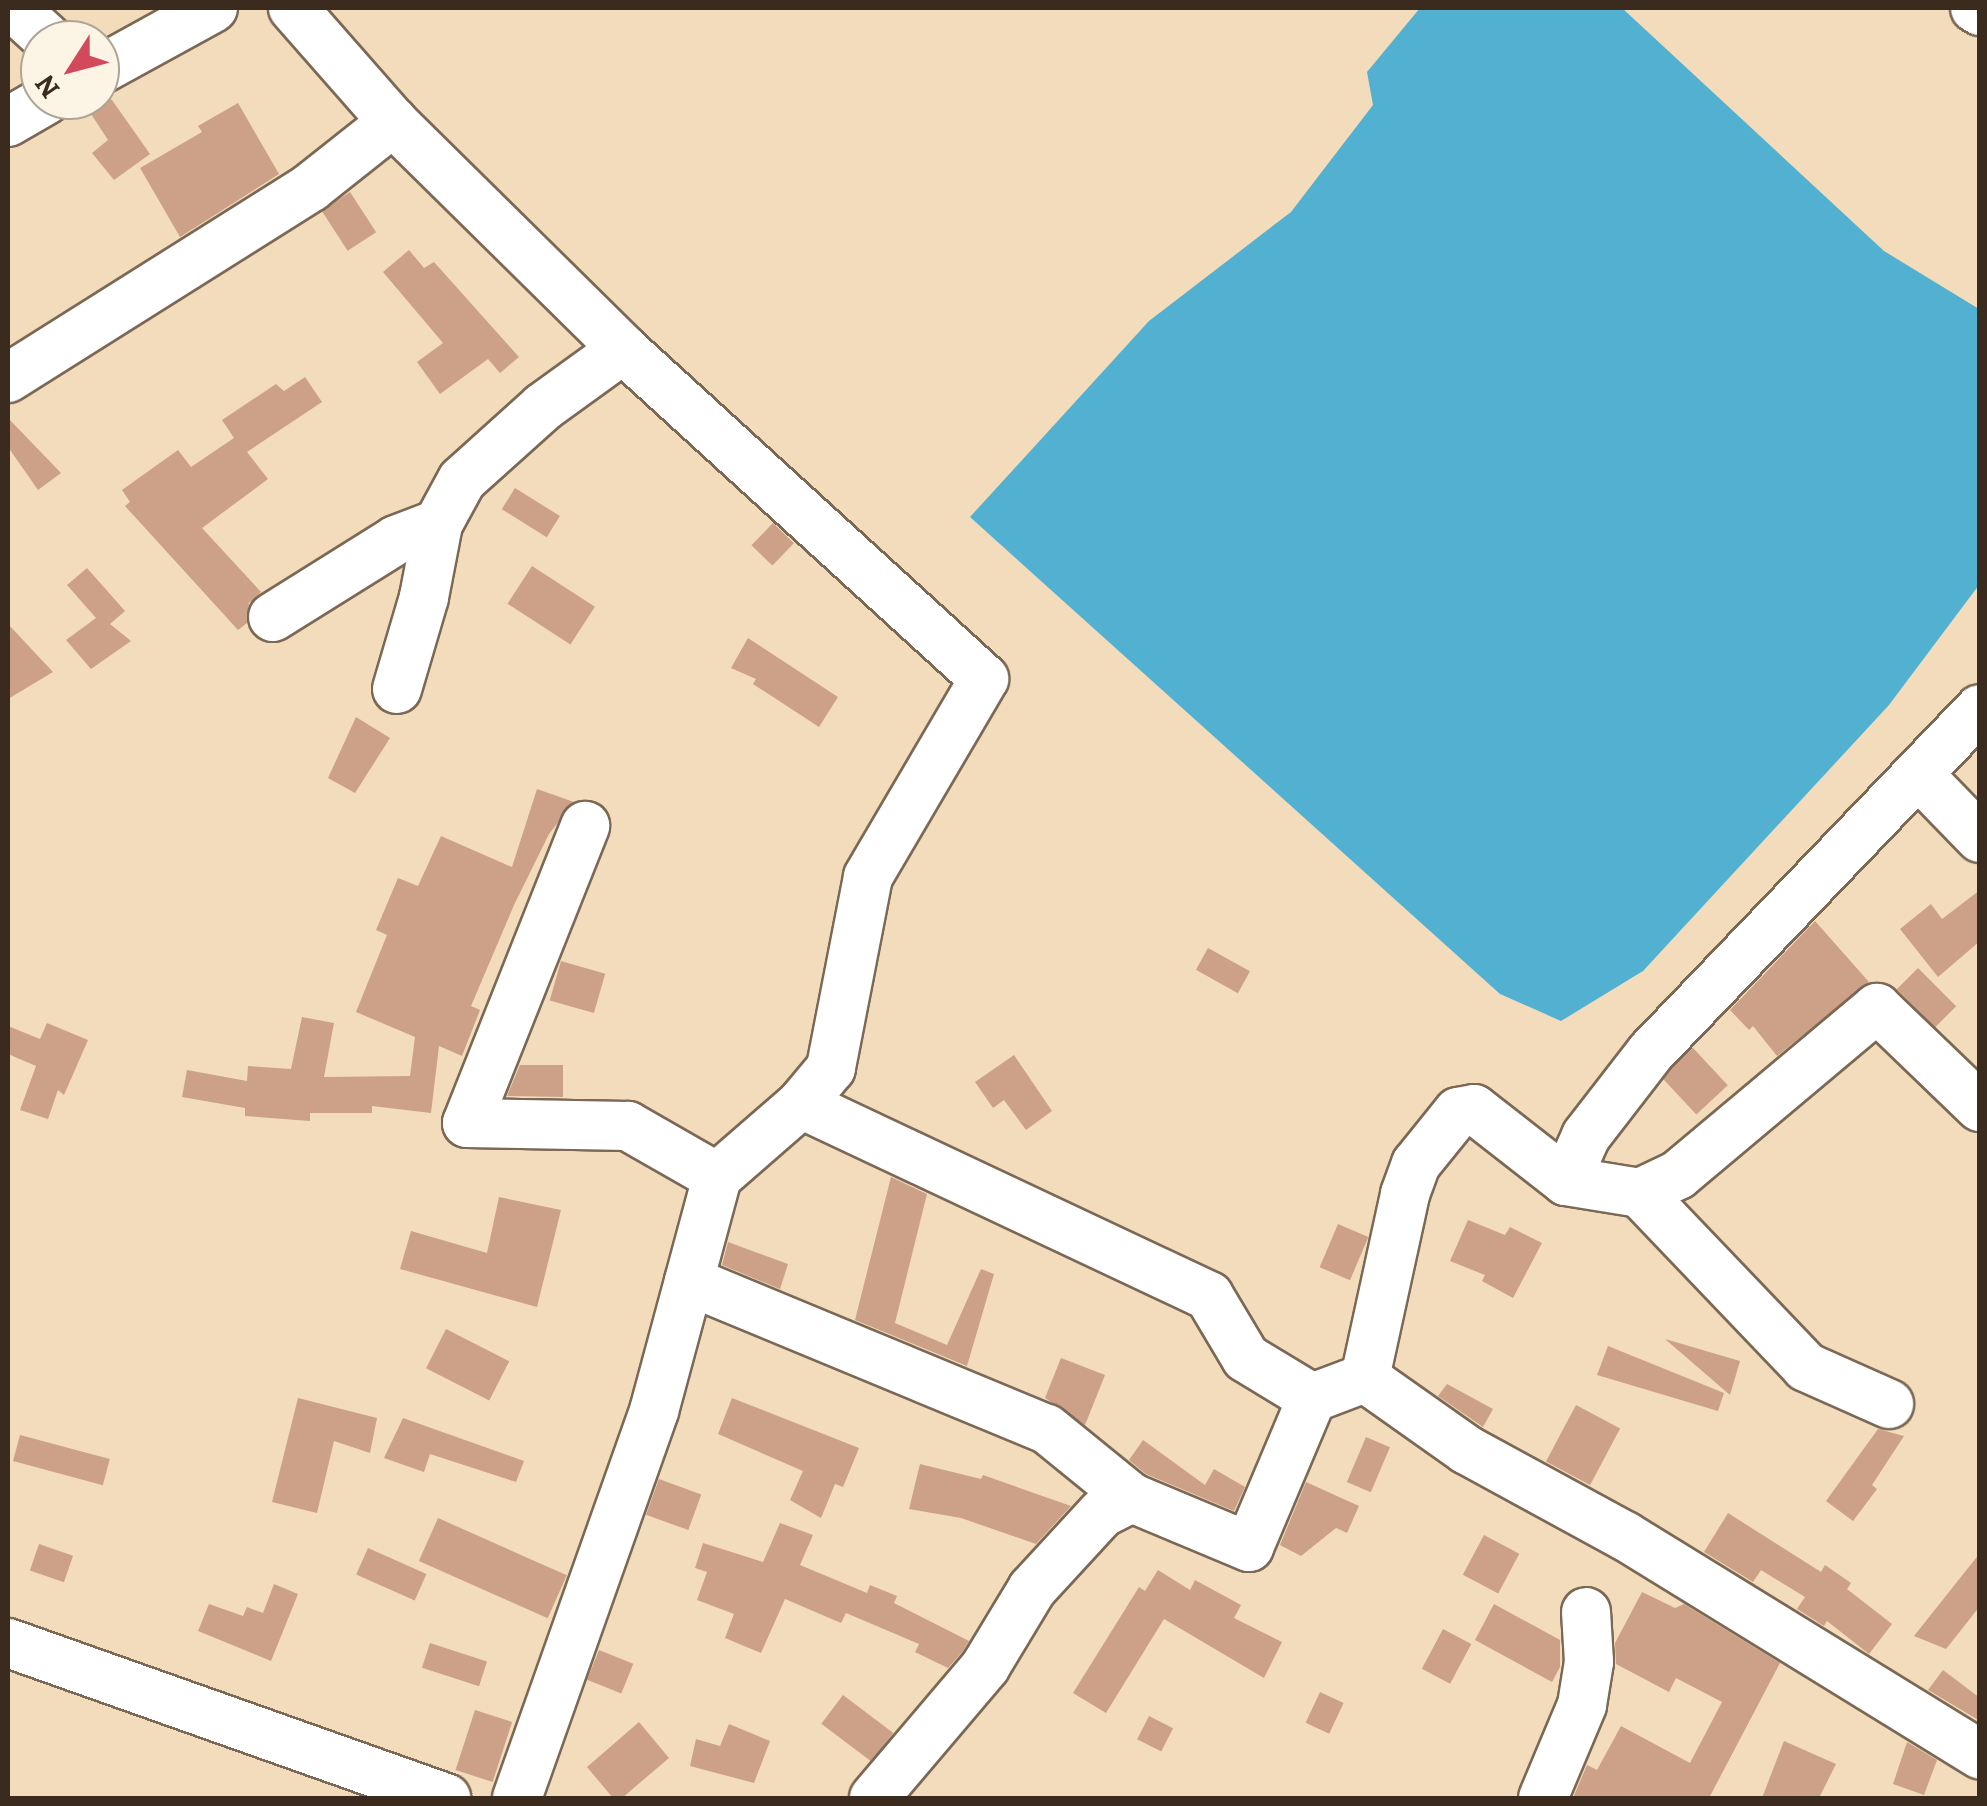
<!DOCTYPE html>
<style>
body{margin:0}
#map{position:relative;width:1987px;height:1806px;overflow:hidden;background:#f2dcbc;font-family:Alegreya,serif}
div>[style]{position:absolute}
.water>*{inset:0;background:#52b0d1}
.building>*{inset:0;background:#cca187;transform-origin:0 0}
.roads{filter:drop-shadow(2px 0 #7b6855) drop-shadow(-2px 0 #7b6855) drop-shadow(0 2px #7b6855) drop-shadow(0 -2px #7b6855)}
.minor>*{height:48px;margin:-24px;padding:0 24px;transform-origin:24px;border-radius:24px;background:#fff}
span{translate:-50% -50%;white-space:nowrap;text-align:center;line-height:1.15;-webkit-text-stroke:10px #fcf5e5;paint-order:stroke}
.frame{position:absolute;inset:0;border:10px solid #3b2a1e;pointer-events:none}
.north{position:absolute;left:20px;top:20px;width:100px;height:100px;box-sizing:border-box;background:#fcf5e5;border:2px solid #afa495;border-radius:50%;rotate:234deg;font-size:28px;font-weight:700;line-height:40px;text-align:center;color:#3b2a1e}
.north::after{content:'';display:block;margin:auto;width:35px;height:45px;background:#d1495b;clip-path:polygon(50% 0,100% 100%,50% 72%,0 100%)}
</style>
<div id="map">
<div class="water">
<i style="clip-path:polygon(1420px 8px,1622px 8px,1884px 251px,1979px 309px,1979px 585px,1889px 705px,1643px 971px,1561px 1021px,1500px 994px,970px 517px,1149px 321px,1291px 212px,1373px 105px,1367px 72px)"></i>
</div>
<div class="building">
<i style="clip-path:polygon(105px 96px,112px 100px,150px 154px,114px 180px,92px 153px,108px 140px,82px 100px)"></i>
<i style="clip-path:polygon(238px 103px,279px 174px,180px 237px,140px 168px,202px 132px,198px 126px)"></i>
<i style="left:350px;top:192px;width:48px;height:34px;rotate:57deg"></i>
<i style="clip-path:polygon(409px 250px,424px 268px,434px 262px,519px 357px,500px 373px,488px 359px,440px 394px,417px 362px,443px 343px,383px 272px)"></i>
<i style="clip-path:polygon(305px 377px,322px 402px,247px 452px,268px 479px,202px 528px,261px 592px,249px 603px,247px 623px,238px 630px,125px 506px,130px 502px,122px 490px,178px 450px,191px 467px,234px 438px,222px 420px,276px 384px,284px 391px)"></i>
<i style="clip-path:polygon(8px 418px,61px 473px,38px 490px,8px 447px)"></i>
<i style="left:515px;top:488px;width:53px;height:25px;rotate:32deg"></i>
<i style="left:773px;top:523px;width:29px;height:31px;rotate:44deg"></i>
<i style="left:532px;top:566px;width:75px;height:45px;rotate:33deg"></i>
<i style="clip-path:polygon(87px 568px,125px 611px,110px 624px,131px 641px,91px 669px,66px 640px,96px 618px,67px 585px)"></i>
<i style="clip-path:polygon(8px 624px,53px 672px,8px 699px)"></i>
<i style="clip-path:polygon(748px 638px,838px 697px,819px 727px,753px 684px,756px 679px,731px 668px)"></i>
<i style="clip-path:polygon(356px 717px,390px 738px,355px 793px,328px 778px)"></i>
<i style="clip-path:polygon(537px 789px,574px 802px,549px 834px,514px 905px,471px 1006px,480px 1010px,462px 1056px,439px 1046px,431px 1113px,372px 1106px,372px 1113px,310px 1113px,310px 1121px,245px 1116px,245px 1108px,182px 1097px,187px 1070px,247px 1081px,248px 1066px,291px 1069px,302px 1017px,334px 1023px,324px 1077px,410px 1076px,415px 1037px,356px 1012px,387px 935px,376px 930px,398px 878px,418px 886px,441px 836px,512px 867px)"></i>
<i style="clip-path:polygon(1980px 890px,1980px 941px,1938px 977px,1900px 929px,1931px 904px,1942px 919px)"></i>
<i style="clip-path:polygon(1815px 921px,1869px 982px,1777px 1056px,1753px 1026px,1749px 1030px,1730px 1010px)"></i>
<i style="left:1208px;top:948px;width:48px;height:25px;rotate:29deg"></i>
<i style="left:561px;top:961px;width:46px;height:41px;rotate:16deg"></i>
<i style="left:1918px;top:968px;width:54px;height:30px;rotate:45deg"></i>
<i style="clip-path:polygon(47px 1023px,88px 1040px,64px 1095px,58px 1090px,48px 1119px,20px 1110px,36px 1066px,8px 1054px,8px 1026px,40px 1039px)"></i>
<i style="left:1693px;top:1048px;width:51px;height:43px;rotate:47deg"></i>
<i style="clip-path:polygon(1014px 1055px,1052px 1111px,1026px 1130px,1004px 1100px,993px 1108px,975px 1082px)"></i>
<i style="clip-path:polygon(520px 1065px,563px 1065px,563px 1097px,507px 1096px)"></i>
<i style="clip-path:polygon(891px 1177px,927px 1194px,895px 1323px,947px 1345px,981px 1269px,994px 1274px,967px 1366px,855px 1320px)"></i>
<i style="clip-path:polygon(499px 1197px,561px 1210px,537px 1307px,400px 1269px,411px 1231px,487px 1253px)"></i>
<i style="clip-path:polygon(1468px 1220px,1505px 1235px,1510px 1227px,1542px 1243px,1513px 1298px,1482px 1281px,1485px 1275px,1450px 1261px)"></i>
<i style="left:1338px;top:1224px;width:33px;height:47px;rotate:23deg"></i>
<i style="clip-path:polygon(728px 1242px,788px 1264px,780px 1289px,722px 1265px)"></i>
<i style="left:446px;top:1329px;width:71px;height:44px;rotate:27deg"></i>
<i style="clip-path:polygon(1665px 1339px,1740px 1361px,1730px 1395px)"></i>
<i style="clip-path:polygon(1608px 1346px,1724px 1393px,1718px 1411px,1597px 1375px)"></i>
<i style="clip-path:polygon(1061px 1358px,1105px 1375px,1085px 1425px,1045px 1398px)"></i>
<i style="clip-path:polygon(1447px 1384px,1493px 1409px,1483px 1427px,1438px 1396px)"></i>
<i style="clip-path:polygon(298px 1398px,377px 1418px,370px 1453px,334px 1441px,317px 1513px,272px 1502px)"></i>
<i style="clip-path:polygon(732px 1398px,859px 1448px,843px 1487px,835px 1484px,821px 1518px,790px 1500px,803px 1471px,718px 1434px)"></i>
<i style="left:1576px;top:1405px;width:50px;height:64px;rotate:28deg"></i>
<i style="clip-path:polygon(403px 1418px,524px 1461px,516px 1482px,430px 1454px,424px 1472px,384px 1458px)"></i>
<i style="clip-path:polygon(1878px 1429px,1904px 1436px,1872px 1485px,1877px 1489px,1853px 1521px,1826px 1501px)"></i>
<i style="left:20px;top:1435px;width:93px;height:27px;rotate:15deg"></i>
<i style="left:1366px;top:1437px;width:26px;height:49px;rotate:23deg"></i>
<i style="clip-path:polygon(1143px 1440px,1205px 1485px,1214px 1469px,1245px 1487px,1234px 1511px,1146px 1474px,1129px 1460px)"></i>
<i style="clip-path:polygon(920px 1464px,981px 1479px,983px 1475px,1071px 1506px,1036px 1544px,961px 1518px,909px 1509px)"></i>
<i style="left:659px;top:1479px;width:45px;height:38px;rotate:20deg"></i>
<i style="clip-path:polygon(1306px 1482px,1359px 1506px,1347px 1533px,1336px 1528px,1301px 1556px,1280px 1545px)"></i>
<i style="clip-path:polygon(1728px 1513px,1821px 1572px,1825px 1565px,1851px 1583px,1847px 1589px,1892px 1624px,1869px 1654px,1827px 1621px,1824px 1626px,1797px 1609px,1805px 1597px,1761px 1570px,1753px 1582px,1704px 1552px)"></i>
<i style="left:438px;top:1518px;width:141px;height:47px;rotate:24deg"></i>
<i style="clip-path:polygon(780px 1523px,813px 1535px,800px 1565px,867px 1593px,870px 1585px,897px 1596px,894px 1603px,969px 1641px,963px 1651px,948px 1668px,915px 1652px,919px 1644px,846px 1613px,841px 1623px,785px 1599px,761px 1653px,725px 1638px,734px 1614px,697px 1600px,707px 1572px,695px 1568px,703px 1543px,763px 1562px)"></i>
<i style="left:1484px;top:1535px;width:40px;height:45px;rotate:28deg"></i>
<i style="left:39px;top:1544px;width:36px;height:28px;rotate:19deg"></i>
<i style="left:368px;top:1548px;width:64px;height:29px;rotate:24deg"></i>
<i style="clip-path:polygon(1980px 1553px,1980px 1606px,1946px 1649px,1914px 1636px)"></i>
<i style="clip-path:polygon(1158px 1570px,1190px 1590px,1195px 1580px,1241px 1605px,1234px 1618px,1282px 1642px,1264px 1678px,1164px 1619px,1106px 1713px,1073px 1693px,1139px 1587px,1145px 1591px)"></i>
<i style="clip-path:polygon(274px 1584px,298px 1594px,271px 1661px,198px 1631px,209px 1604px,243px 1616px,247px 1607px,263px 1613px)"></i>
<i style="clip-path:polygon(1642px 1592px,1675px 1608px,1684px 1604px,1780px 1663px,1709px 1798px,1573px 1798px,1587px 1765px,1597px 1770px,1621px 1726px,1690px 1763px,1722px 1702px,1676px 1678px,1669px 1692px,1616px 1664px,1615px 1643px)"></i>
<i style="clip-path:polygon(1494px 1604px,1560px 1640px,1560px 1667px,1552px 1682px,1475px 1640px)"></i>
<i style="left:1443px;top:1629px;width:32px;height:45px;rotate:28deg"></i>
<i style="left:430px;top:1643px;width:60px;height:26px;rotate:18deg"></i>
<i style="left:599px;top:1650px;width:37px;height:32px;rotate:22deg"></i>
<i style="clip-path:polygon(1943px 1670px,1980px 1698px,1980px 1721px,1928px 1690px)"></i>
<i style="left:1320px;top:1692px;width:26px;height:34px;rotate:25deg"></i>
<i style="left:843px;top:1695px;width:63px;height:36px;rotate:37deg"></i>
<i style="left:475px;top:1710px;width:39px;height:63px;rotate:18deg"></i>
<i style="left:1149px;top:1716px;width:27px;height:26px;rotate:27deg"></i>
<i style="clip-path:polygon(639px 1722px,669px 1758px,622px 1798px,613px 1798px,587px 1767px)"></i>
<i style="clip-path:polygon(729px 1724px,770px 1741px,754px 1783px,690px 1766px,696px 1739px,720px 1746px)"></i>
<i style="clip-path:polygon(1784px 1741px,1836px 1764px,1819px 1798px,1762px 1798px)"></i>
<i style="clip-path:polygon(1907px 1742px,1937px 1760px,1924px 1795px,1893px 1784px)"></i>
</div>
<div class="roads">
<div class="minor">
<i style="left:14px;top:8px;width:47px;rotate:42.4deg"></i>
<i style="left:293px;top:8px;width:152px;rotate:48.7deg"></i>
<i style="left:393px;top:122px;width:323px;rotate:44.6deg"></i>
<i style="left:623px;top:349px;width:489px;rotate:42.4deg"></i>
<i style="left:984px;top:679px;width:229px;rotate:120.4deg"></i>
<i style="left:868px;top:877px;width:195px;rotate:101deg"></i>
<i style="left:831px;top:1068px;width:47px;rotate:129.8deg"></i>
<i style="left:801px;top:1104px;width:111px;rotate:139deg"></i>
<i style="left:1975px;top:8px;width:6px;rotate:31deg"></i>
<i style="left:100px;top:70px;width:129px;rotate:-28.8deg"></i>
<i style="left:8px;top:122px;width:44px;rotate:-30.1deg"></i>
<i style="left:8px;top:378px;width:358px;rotate:-32.2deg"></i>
<i style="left:311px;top:187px;width:105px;rotate:-38.4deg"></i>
<i style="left:273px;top:617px;width:145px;rotate:-32deg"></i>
<i style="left:396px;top:540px;width:45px;rotate:-20.9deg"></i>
<i style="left:438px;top:524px;width:50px;rotate:-61.4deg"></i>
<i style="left:462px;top:480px;width:109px;rotate:-42deg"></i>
<i style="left:543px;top:407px;width:99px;rotate:-35.9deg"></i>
<i style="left:397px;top:689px;width:96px;rotate:-73.6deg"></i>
<i style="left:424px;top:597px;width:74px;rotate:-79.1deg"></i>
<i style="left:1918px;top:774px;width:89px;rotate:45.9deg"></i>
<i style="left:801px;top:1104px;width:451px;rotate:25.2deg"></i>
<i style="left:1209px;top:1296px;width:72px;rotate:59.2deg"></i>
<i style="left:1246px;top:1358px;width:77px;rotate:31.2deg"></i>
<i style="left:1566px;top:1181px;width:49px;rotate:-66deg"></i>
<i style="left:1586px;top:1136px;width:106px;rotate:-52.3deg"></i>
<i style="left:1651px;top:1052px;width:475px;rotate:-46.2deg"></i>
<i style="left:1640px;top:1193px;width:240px;rotate:46.3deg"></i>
<i style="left:1806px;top:1367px;width:91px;rotate:24deg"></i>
<i style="left:689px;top:1281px;width:387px;rotate:22.5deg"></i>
<i style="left:1047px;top:1429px;width:109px;rotate:39.1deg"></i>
<i style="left:1365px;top:1378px;width:188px;rotate:-77.7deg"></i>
<i style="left:1405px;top:1194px;width:32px;rotate:-70deg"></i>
<i style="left:1416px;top:1164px;width:67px;rotate:-51.1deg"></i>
<i style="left:1458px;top:1112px;width:16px;rotate:-11deg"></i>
<i style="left:1474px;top:1109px;width:117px;rotate:38deg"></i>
<i style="left:1566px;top:1181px;width:75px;rotate:9.2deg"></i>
<i style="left:1640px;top:1193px;width:42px;rotate:-25.3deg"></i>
<i style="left:1678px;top:1175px;width:260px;rotate:-40deg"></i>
<i style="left:1877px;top:1008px;width:143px;rotate:43.9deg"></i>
<i style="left:1365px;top:1378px;width:125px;rotate:35.2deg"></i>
<i style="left:1467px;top:1450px;width:180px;rotate:28.6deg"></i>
<i style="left:1625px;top:1536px;width:417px;rotate:31.6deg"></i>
<i style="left:8px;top:1643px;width:465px;rotate:19.5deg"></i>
<i style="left:517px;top:1798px;width:411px;rotate:-70.5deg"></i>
<i style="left:654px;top:1411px;width:242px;rotate:-74.9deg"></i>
<i style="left:717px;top:1177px;width:103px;rotate:-150.2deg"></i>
<i style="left:628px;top:1126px;width:161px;rotate:-178.9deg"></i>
<i style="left:467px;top:1123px;width:320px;rotate:-68.3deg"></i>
<i style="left:874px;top:1798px;width:172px;rotate:-49.7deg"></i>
<i style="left:985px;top:1667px;width:91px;rotate:-58.9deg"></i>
<i style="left:1032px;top:1589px;width:103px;rotate:-47.4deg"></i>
<i style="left:1102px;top:1513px;width:34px;rotate:-27deg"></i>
<i style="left:1132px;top:1498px;width:127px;rotate:22.7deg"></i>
<i style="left:1249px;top:1547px;width:162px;rotate:-67.1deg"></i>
<i style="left:1312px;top:1398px;width:57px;rotate:-20.7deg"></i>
<i style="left:1543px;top:1798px;width:101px;rotate:-67.2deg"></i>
<i style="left:1582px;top:1705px;width:44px;rotate:-80.8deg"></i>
<i style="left:1589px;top:1662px;width:50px;rotate:-93.4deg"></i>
</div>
</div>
<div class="frame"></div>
<div class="north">N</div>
</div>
